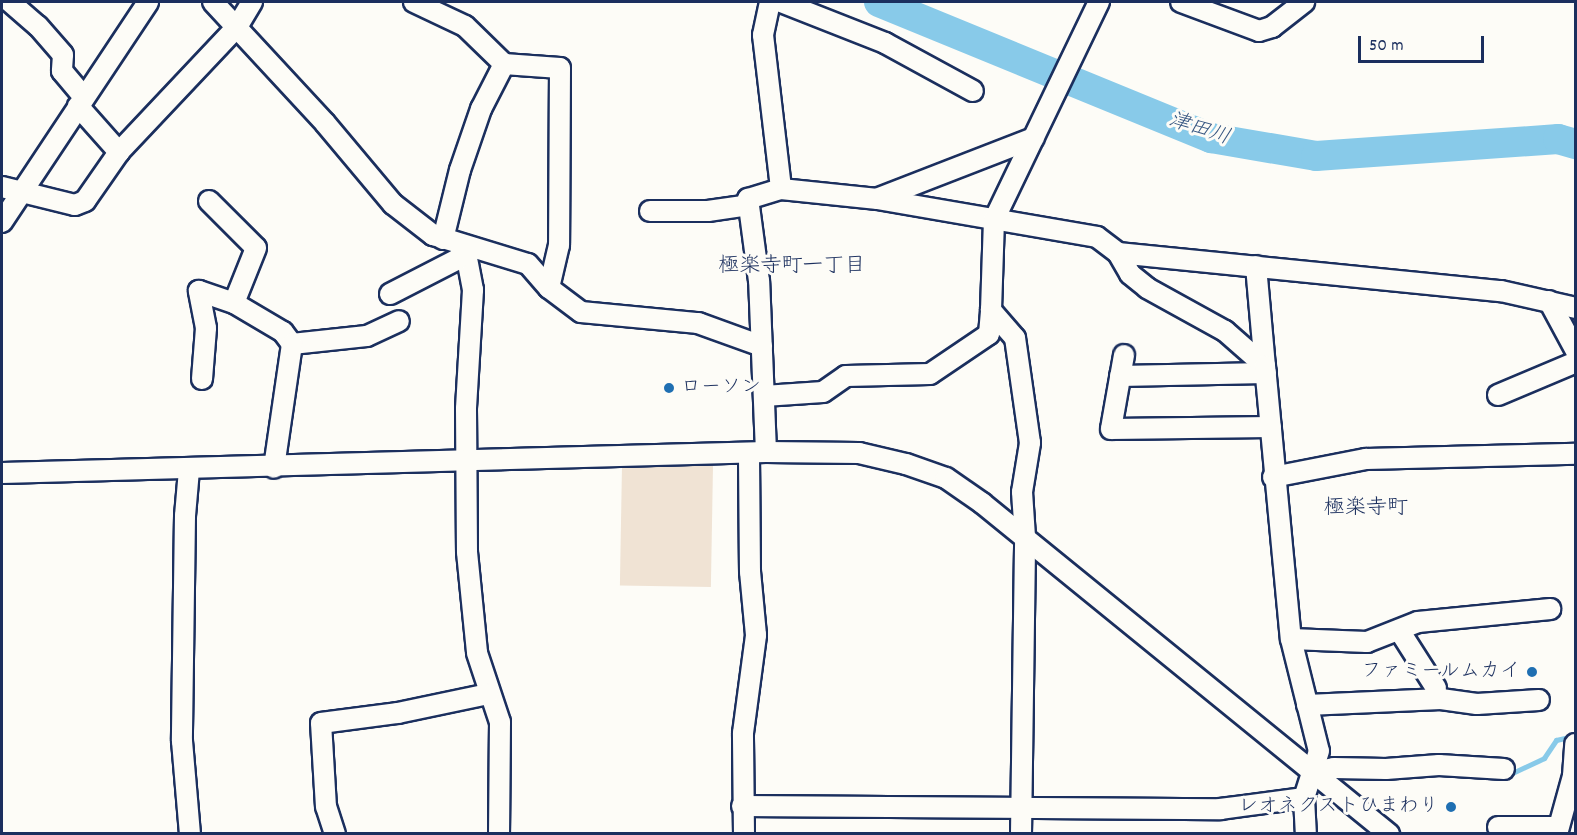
<!DOCTYPE html>
<meta charset="utf-8">
<style>
body{margin:0}
#map{position:relative;width:1577px;height:835px;overflow:hidden;background:#fdfcf7;font-family:Dekko,"Klee One",sans-serif}
div>[style]{position:absolute}
.built>*{inset:0;background:#f0e3d4;transform-origin:0 0}
.stream>*{height:5px;margin:-2.5px;padding:0 2.5px;transform-origin:2.5px;border-radius:2.5px;background:#88cae9}
.river>*{height:30px;margin:-15px;padding:0 15px;transform-origin:15px;border-radius:15px;background:#88cae9}
.roads{filter:drop-shadow(2px 0 #1b2f5e) drop-shadow(-2px 0 #1b2f5e) drop-shadow(0 2px #1b2f5e) drop-shadow(0 -2px #1b2f5e)}
.minor>*{height:20px;margin:-10px;padding:0 10px;transform-origin:10px;border-radius:10px;background:#fdfcf7}
.dots>*{width:16px;height:16px;translate:-50% -50%;box-sizing:border-box;border:3px solid #fdfcf7;border-radius:50%}
span{translate:-50% -50%;white-space:nowrap;text-align:center;line-height:1.15;-webkit-text-stroke:6px #fdfcf7;paint-order:stroke}
.poi-label{font-size:20px;color:#1b2f5e}
.left{translate:0 -50%;text-align:left}
.right{translate:-100% -50%;text-align:right}
.water-label{font-size:21px;color:#365681;font-style:italic}
.neighbourhood-label{font-size:21px;color:#1b2f5e}
.frame{position:absolute;inset:0;border:3px solid #1b2f5e;pointer-events:none}
.scale{position:absolute;left:1358px;top:36px;width:126px;height:27px;box-sizing:border-box;border:3px solid #1b2f5e;border-top:0;padding-left:8px;font-size:18px;line-height:21px;white-space:nowrap;color:#1b2f5e;-webkit-text-stroke:4px #fdfcf7;paint-order:stroke}
</style>
<div id="map">
<div class="built">
<i style="left:713px;top:466px;width:121px;height:91px;rotate:91deg"></i>
</div>
<div class="stream">
<i style="left:1508px;top:775px;width:40px;rotate:-25deg"></i>
<i style="left:1544px;top:758px;width:22px;rotate:-56deg"></i>
<i style="left:1556px;top:740px;width:18px;rotate:-13deg"></i>
</div>
<div class="river">
<i style="left:879px;top:2px;width:359px;rotate:22.3deg"></i>
<i style="left:1211px;top:138px;width:107px;rotate:9.7deg"></i>
<i style="left:1316px;top:156px;width:243px;rotate:-4deg"></i>
<i style="left:1558px;top:139px;width:19px;rotate:16deg"></i>
</div>
<div class="roads">
<div class="minor">
<i style="left:10px;top:2px;width:37px;rotate:41deg"></i>
<i style="left:38px;top:26px;width:38px;rotate:49deg"></i>
<i style="left:63px;top:55px;width:16px;rotate:94deg"></i>
<i style="left:62px;top:71px;width:34px;rotate:50deg"></i>
<i style="left:213px;top:2px;width:165px;rotate:47.2deg"></i>
<i style="left:325px;top:123px;width:106px;rotate:50deg"></i>
<i style="left:393px;top:204px;width:51px;rotate:37.8deg"></i>
<i style="left:433px;top:235px;width:99px;rotate:17deg"></i>
<i style="left:528px;top:264px;width:32px;rotate:49deg"></i>
<i style="left:549px;top:288px;width:40px;rotate:37deg"></i>
<i style="left:581px;top:312px;width:118px;rotate:5.4deg"></i>
<i style="left:698px;top:323px;width:68px;rotate:19.8deg"></i>
<i style="left:414px;top:2px;width:56px;rotate:25.2deg"></i>
<i style="left:465px;top:26px;width:54px;rotate:44.3deg"></i>
<i style="left:504px;top:64px;width:56px;rotate:4.1deg"></i>
<i style="left:560px;top:68px;width:177px;rotate:90.3deg"></i>
<i style="left:559px;top:245px;width:44px;rotate:103.1deg"></i>
<i style="left:770px;top:2px;width:34px;rotate:102deg"></i>
<i style="left:763px;top:35px;width:155px;rotate:83.3deg"></i>
<i style="left:781px;top:2px;width:112px;rotate:21.5deg"></i>
<i style="left:885px;top:43px;width:100px;rotate:28.6deg"></i>
<i style="left:1181px;top:2px;width:83px;rotate:20.4deg"></i>
<i style="left:1259px;top:31px;width:14px;rotate:-17deg"></i>
<i style="left:1272px;top:27px;width:41px;rotate:-38deg"></i>
<i style="left:78px;top:106px;width:62px;rotate:48.3deg"></i>
<i style="left:2px;top:187px;width:75px;rotate:13.9deg"></i>
<i style="left:75px;top:205px;width:11px;rotate:-22deg"></i>
<i style="left:85px;top:201px;width:60px;rotate:-55.2deg"></i>
<i style="left:119px;top:152px;width:172px;rotate:-46.7deg"></i>
<i style="left:237px;top:27px;width:29px;rotate:-59deg"></i>
<i style="left:879px;top:198px;width:166px;rotate:-21.2deg"></i>
<i style="left:209px;top:201px;width:66px;rotate:45deg"></i>
<i style="left:256px;top:248px;width:59px;rotate:111.8deg"></i>
<i style="left:650px;top:211px;width:58px"></i>
<i style="left:708px;top:211px;width:41px;rotate:-8.3deg"></i>
<i style="left:2px;top:222px;width:264px;rotate:-56.4deg"></i>
<i style="left:443px;top:239px;width:71px;rotate:-76.2deg"></i>
<i style="left:460px;top:170px;width:65px;rotate:-71deg"></i>
<i style="left:481px;top:109px;width:51px;rotate:-62.9deg"></i>
<i style="left:465px;top:248px;width:43px;rotate:79.2deg"></i>
<i style="left:473px;top:290px;width:119px;rotate:93.4deg"></i>
<i style="left:466px;top:409px;width:143px;rotate:89.6deg"></i>
<i style="left:467px;top:552px;width:101px;rotate:84.3deg"></i>
<i style="left:477px;top:653px;width:73px;rotate:71.6deg"></i>
<i style="left:500px;top:722px;width:112px;rotate:90.5deg"></i>
<i style="left:1118px;top:253px;width:385px;rotate:5.7deg"></i>
<i style="left:1501px;top:291px;width:77px;rotate:12.8deg"></i>
<i style="left:1256px;top:266px;width:100px;rotate:84.9deg"></i>
<i style="left:390px;top:294px;width:76px;rotate:-27.2deg"></i>
<i style="left:458px;top:259px;width:13px;rotate:-58deg"></i>
<i style="left:1549px;top:301px;width:57px;rotate:61.6deg"></i>
<i style="left:292px;top:344px;width:75px;rotate:-6.1deg"></i>
<i style="left:367px;top:336px;width:35px;rotate:-25deg"></i>
<i style="left:1124px;top:355px;width:75px;rotate:100deg"></i>
<i style="left:1111px;top:429px;width:160px;rotate:-0.7deg"></i>
<i style="left:1120px;top:376px;width:146px;rotate:-1.2deg"></i>
<i style="left:202px;top:379px;width:51px;rotate:-85.5deg"></i>
<i style="left:206px;top:328px;width:38px;rotate:-101deg"></i>
<i style="left:199px;top:291px;width:37px;rotate:19deg"></i>
<i style="left:234px;top:303px;width:57px;rotate:30.6deg"></i>
<i style="left:283px;top:332px;width:15px;rotate:53deg"></i>
<i style="left:292px;top:344px;width:125px;rotate:98.3deg"></i>
<i style="left:1498px;top:395px;width:85px;rotate:-22.9deg"></i>
<i style="left:764px;top:396px;width:59px;rotate:-3.9deg"></i>
<i style="left:823px;top:392px;width:28px;rotate:-35deg"></i>
<i style="left:846px;top:376px;width:84px;rotate:-1.4deg"></i>
<i style="left:930px;top:374px;width:71px;rotate:-34.1deg"></i>
<i style="left:989px;top:334px;width:24px;rotate:-85deg"></i>
<i style="left:766px;top:452px;width:171px;rotate:-92.3deg"></i>
<i style="left:759px;top:281px;width:83px;rotate:-97.6deg"></i>
<i style="left:748px;top:199px;width:34px;rotate:-17deg"></i>
<i style="left:781px;top:189px;width:97px;rotate:5.9deg"></i>
<i style="left:877px;top:199px;width:223px;rotate:9.8deg"></i>
<i style="left:1097px;top:237px;width:26px;rotate:37deg"></i>
<i style="left:1118px;top:253px;width:24px;rotate:60deg"></i>
<i style="left:1130px;top:274px;width:22px;rotate:39deg"></i>
<i style="left:1147px;top:288px;width:89px;rotate:28.9deg"></i>
<i style="left:1225px;top:331px;width:53px;rotate:41.2deg"></i>
<i style="left:1265px;top:366px;width:274px;rotate:84.6deg"></i>
<i style="left:1291px;top:639px;width:115px;rotate:76deg"></i>
<i style="left:1319px;top:751px;width:49px;rotate:107.7deg"></i>
<i style="left:1304px;top:798px;width:36px;rotate:87deg"></i>
<i style="left:189px;top:470px;width:46px;rotate:95deg"></i>
<i style="left:185px;top:516px;width:225px;rotate:90.8deg"></i>
<i style="left:182px;top:741px;width:93px;rotate:85.1deg"></i>
<i style="left:2px;top:473px;width:764px;rotate:-1.57deg"></i>
<i style="left:766px;top:452px;width:93px;rotate:0.6deg"></i>
<i style="left:859px;top:453px;width:48px;rotate:13.2deg"></i>
<i style="left:906px;top:464px;width:42px;rotate:19.3deg"></i>
<i style="left:946px;top:478px;width:44px;rotate:34.8deg"></i>
<i style="left:982px;top:503px;width:525px;rotate:39.12deg"></i>
<i style="left:1273px;top:477px;width:95px;rotate:-11deg"></i>
<i style="left:1366px;top:459px;width:210px;rotate:-1.4deg"></i>
<i style="left:1399px;top:630px;width:69px;rotate:57.5deg"></i>
<i style="left:1291px;top:639px;width:76px;rotate:2.3deg"></i>
<i style="left:1367px;top:642px;width:55px;rotate:-21.4deg"></i>
<i style="left:1418px;top:622px;width:133px;rotate:-5.6deg"></i>
<i style="left:1307px;top:705px;width:134px;rotate:-2.6deg"></i>
<i style="left:1441px;top:699px;width:36px;rotate:8deg"></i>
<i style="left:1477px;top:704px;width:62px;rotate:-3.7deg"></i>
<i style="left:1314px;top:772px;width:20px;rotate:-11deg"></i>
<i style="left:1334px;top:768px;width:52px;rotate:1.1deg"></i>
<i style="left:1386px;top:769px;width:53px;rotate:-4.3deg"></i>
<i style="left:1439px;top:765px;width:65px;rotate:3.5deg"></i>
<i style="left:742px;top:806px;width:478px;rotate:0.4deg"></i>
<i style="left:1220px;top:809px;width:85px;rotate:-7.5deg"></i>
<i style="left:1498px;top:827px;width:60px"></i>
<i style="left:335px;top:834px;width:28px;rotate:-108deg"></i>
<i style="left:326px;top:807px;width:84px;rotate:-93.4deg"></i>
<i style="left:321px;top:723px;width:78px;rotate:-7.4deg"></i>
<i style="left:398px;top:713px;width:92px;rotate:-11.9deg"></i>
<i style="left:744px;top:834px;width:101px;rotate:-90.6deg"></i>
<i style="left:743px;top:733px;width:99px;rotate:-82.4deg"></i>
<i style="left:756px;top:635px;width:63px;rotate:-95.4deg"></i>
<i style="left:750px;top:572px;width:119px;rotate:-90.5deg"></i>
<i style="left:1021px;top:834px;width:297px;rotate:-89.2deg"></i>
<i style="left:1025px;top:537px;width:45px;rotate:-93.8deg"></i>
<i style="left:1022px;top:492px;width:50px;rotate:-80.7deg"></i>
<i style="left:1030px;top:443px;width:106px;rotate:-98.1deg"></i>
<i style="left:1015px;top:338px;width:37px;rotate:-131deg"></i>
<i style="left:991px;top:310px;width:90px;rotate:-88.1deg"></i>
<i style="left:994px;top:220px;width:242px;rotate:-64.3deg"></i>
<i style="left:1557px;top:834px;width:60px;rotate:-74.6deg"></i>
<i style="left:1573px;top:776px;width:32px;rotate:-86deg"></i>
</div>
</div>
<div class="dots">
<i style="left:669px;top:388px;background:#1f6fb2"></i>
<i style="left:1532px;top:672px;background:#1f6fb2"></i>
<i style="left:1451px;top:807px;background:#1f6fb2"></i>
</div>
<div class="poi-label">
<span class="left" style="left:681px;top:388px">ローソン</span>
<span class="right" style="left:1520px;top:672px">ファミールムカイ</span>
<span class="right" style="left:1439px;top:807px">レオネクストひまわり</span>
</div>
<div class="water-label">
<span style="left:1199px;top:130px;rotate:18deg">津田川</span>
</div>
<div class="neighbourhood-label">
<span style="left:792px;top:267px">極楽寺町一丁目</span>
<span style="left:1366px;top:509px">極楽寺町</span>
</div>
<div class="frame"></div>
<div class="scale">50 m</div>
</div>
